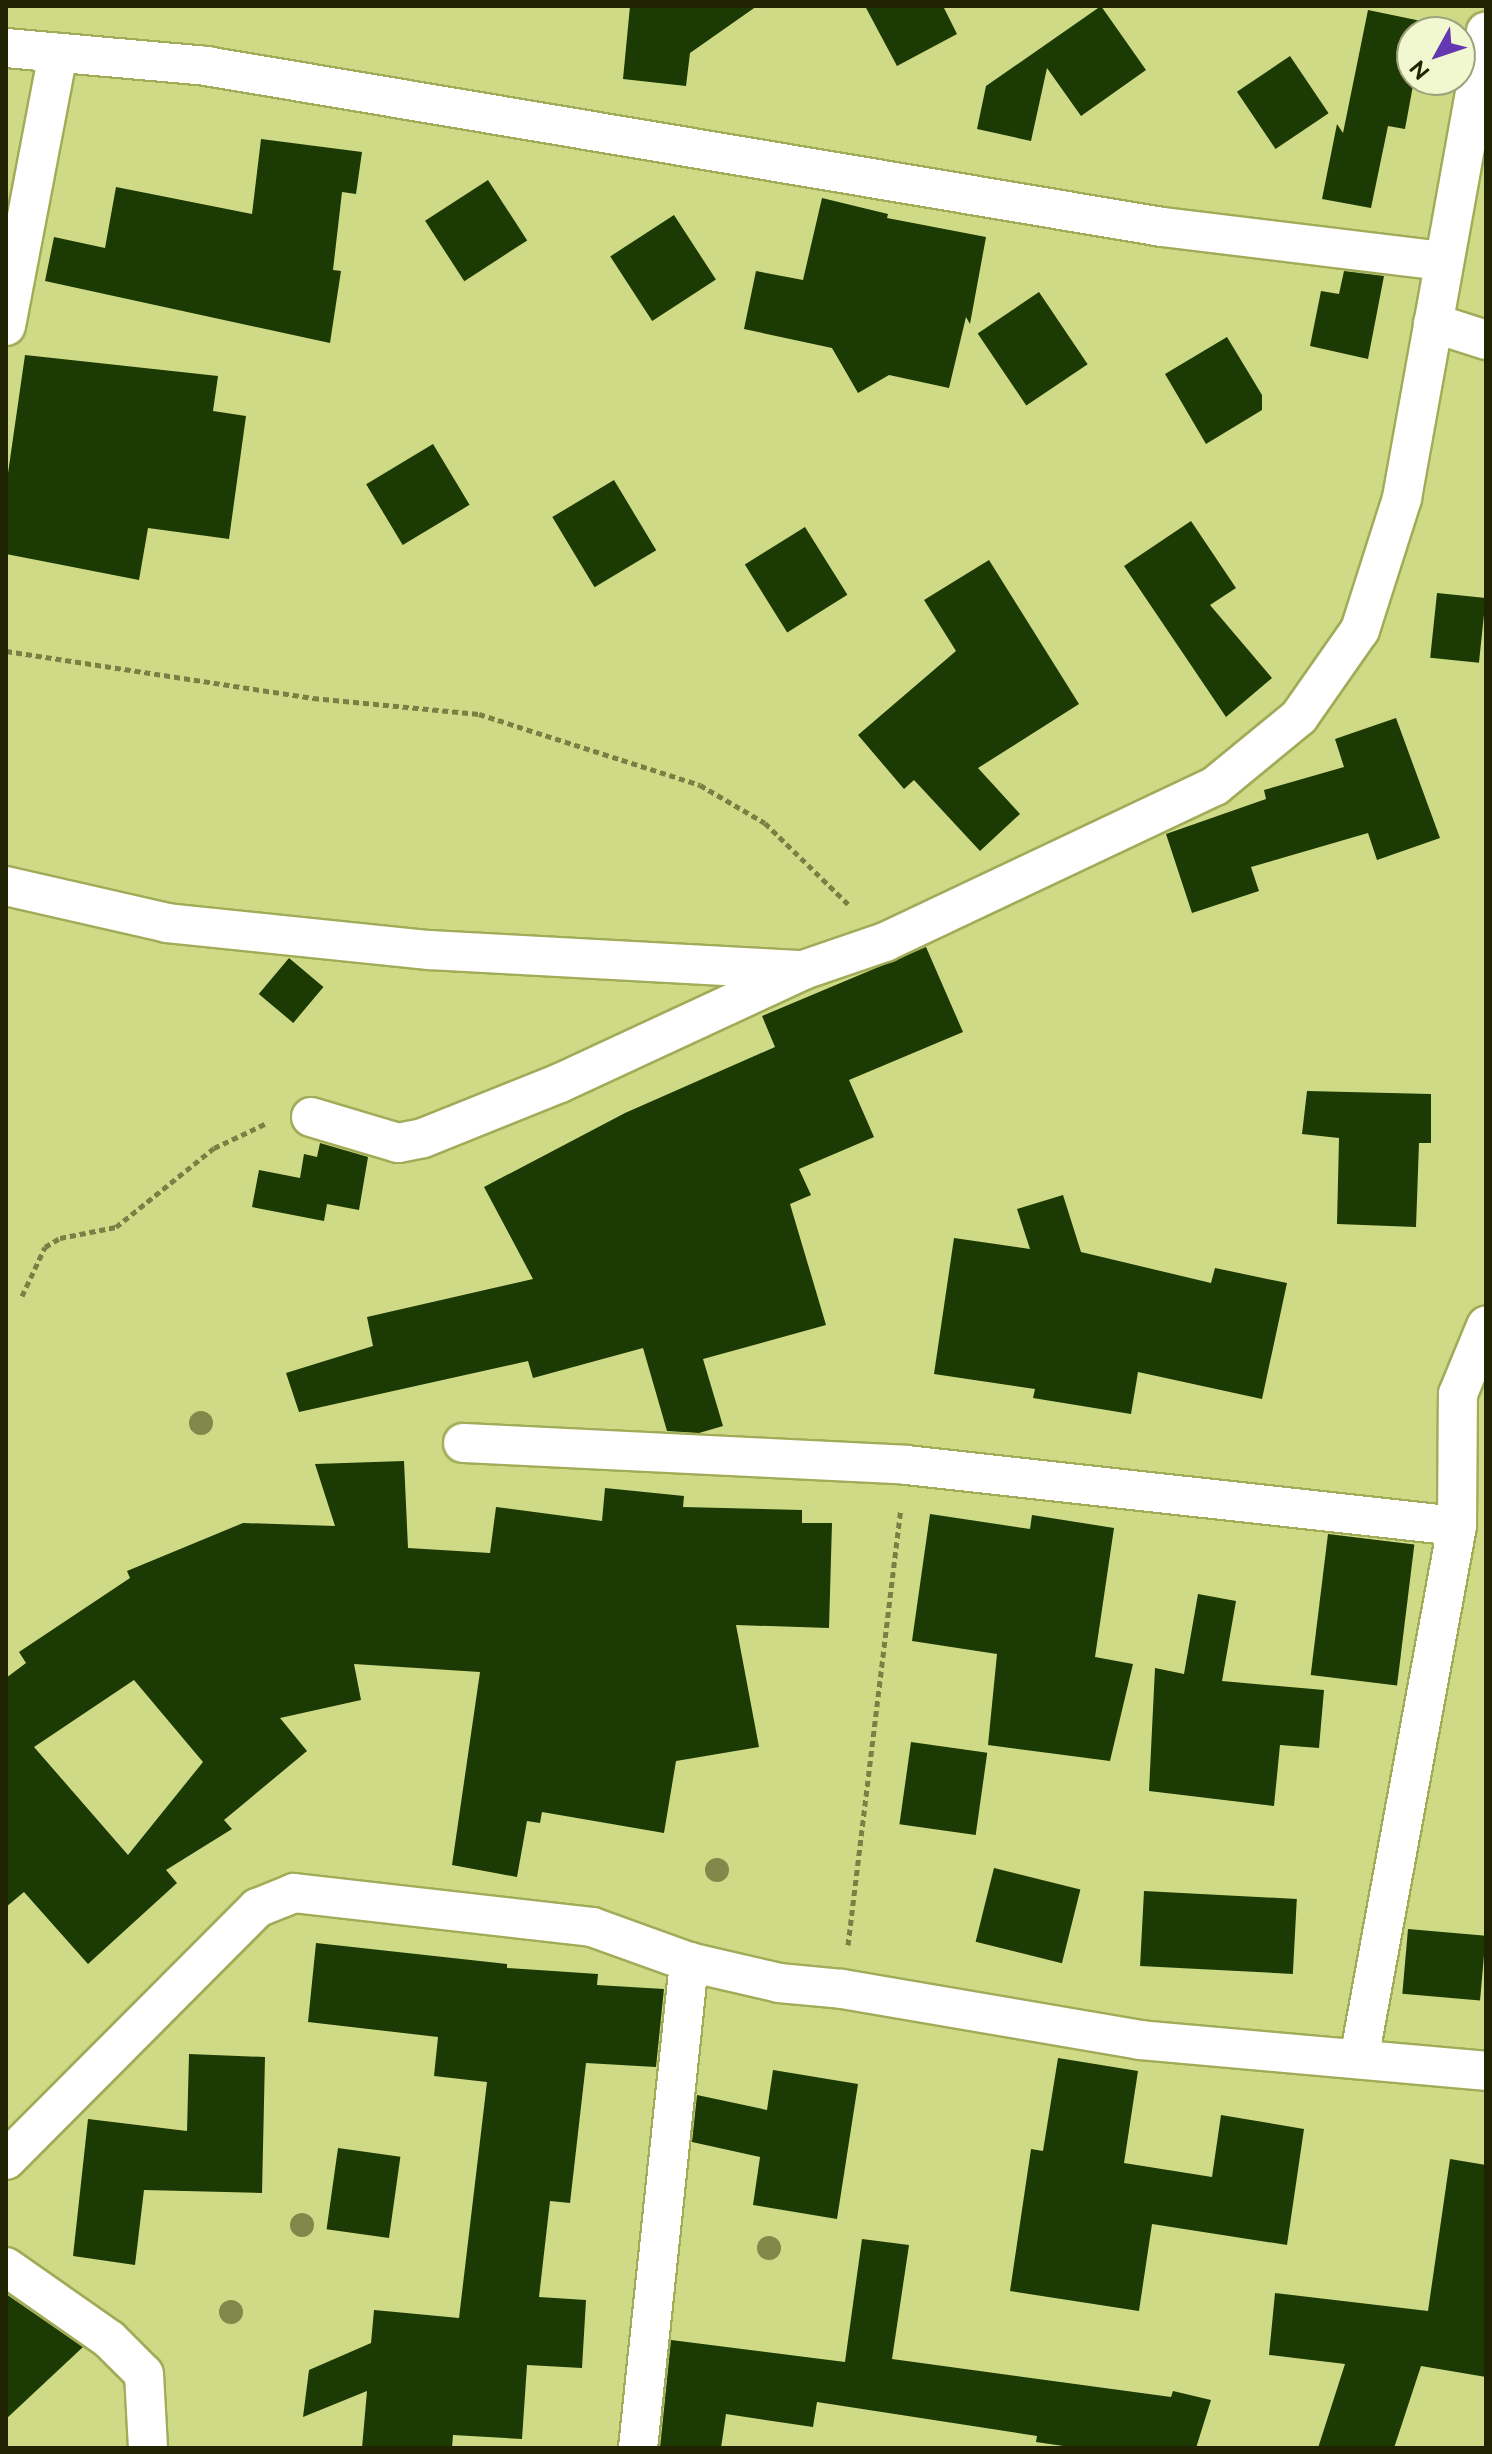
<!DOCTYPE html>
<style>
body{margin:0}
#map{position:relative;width:1492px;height:2454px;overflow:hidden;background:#cfda86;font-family:Raleway,sans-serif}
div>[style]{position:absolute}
.building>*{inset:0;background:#1c3a04;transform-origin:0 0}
.path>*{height:5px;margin-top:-2.5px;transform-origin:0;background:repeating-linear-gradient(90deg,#788044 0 6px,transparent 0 10px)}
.roads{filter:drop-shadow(2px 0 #a1ab58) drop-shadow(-2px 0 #a1ab58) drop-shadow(0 2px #a1ab58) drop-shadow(0 -2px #a1ab58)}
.minor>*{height:38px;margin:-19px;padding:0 19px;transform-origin:19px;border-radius:19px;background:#fff}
.trees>*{width:24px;height:24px;margin:-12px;border-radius:50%;background:#80884a}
span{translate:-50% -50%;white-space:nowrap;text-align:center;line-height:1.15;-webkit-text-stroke:8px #f1f7ce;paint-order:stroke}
.frame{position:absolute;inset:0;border:8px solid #1f2301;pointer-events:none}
.north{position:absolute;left:1396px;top:16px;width:80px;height:80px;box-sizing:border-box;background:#f1f7ce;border:2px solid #9da27c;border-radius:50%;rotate:230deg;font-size:22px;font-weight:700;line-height:32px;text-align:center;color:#1f2301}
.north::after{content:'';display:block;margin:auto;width:28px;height:36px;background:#6338b0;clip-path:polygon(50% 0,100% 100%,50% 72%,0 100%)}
</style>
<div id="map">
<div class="building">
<i style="clip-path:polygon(630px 6px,757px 6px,690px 53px,686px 86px,623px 79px)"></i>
<i style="clip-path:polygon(865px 6px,943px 6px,957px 34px,897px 66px)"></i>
<i style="clip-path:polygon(1101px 6px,1146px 70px,1081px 116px,1047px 68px,1031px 141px,977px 129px,986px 86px)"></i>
<i style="clip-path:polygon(1368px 10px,1426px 22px,1424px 32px,1412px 32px,1414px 80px,1405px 129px,1388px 126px,1371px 208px,1322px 199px,1337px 124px,1343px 133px)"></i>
<i style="left:1290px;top:56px;width:69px;height:64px;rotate:56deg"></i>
<i style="clip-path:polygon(261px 139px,362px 152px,356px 194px,342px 192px,333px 270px,341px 271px,330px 343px,45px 281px,54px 237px,105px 248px,116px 187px,252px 214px)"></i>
<i style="left:488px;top:180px;width:72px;height:75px;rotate:57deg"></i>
<i style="clip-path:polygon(822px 198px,888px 214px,887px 218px,986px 237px,970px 324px,966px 317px,949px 388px,889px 375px,858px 393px,832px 348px,744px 329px,756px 271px,803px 280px)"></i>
<i style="left:674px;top:215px;width:77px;height:76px;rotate:57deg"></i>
<i style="clip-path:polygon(1344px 271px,1384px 276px,1368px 359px,1310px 346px,1321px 291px,1339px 294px)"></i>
<i style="left:1039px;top:292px;width:87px;height:74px;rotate:56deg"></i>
<i style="clip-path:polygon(1227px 337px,1262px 395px,1262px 410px,1206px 444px,1165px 374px)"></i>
<i style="clip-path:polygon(25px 355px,218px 376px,213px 411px,246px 416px,229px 539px,148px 528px,139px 580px,6px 554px,6px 487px)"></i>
<i style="left:433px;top:444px;width:71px;height:78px;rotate:59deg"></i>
<i style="left:614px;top:480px;width:82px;height:72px;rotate:59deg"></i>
<i style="clip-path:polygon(1191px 521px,1236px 588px,1210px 605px,1272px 678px,1226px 717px,1124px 566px)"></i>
<i style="left:805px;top:527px;width:80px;height:71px;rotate:58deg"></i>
<i style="clip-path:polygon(989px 560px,1079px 704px,978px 768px,1020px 814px,980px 851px,914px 780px,904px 789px,858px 735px,956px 651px,924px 600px)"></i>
<i style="left:1437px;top:593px;width:49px;height:65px;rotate:6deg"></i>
<i style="clip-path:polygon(1396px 718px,1440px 838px,1377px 860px,1368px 833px,1251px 867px,1259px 891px,1192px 913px,1166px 834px,1266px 799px,1264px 790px,1344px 767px,1335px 739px)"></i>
<i style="clip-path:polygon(926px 947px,963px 1032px,849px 1080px,874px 1137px,799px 1169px,811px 1195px,790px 1204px,826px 1325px,703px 1359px,723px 1426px,699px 1433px,667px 1431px,643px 1348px,533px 1378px,528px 1361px,299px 1412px,286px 1373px,373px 1346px,367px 1317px,533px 1279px,484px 1187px,625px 1113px,775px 1047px,762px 1016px)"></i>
<i style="left:289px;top:958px;width:45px;height:47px;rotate:40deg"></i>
<i style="clip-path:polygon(1307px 1091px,1431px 1094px,1431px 1143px,1419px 1143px,1416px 1227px,1337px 1224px,1339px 1138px,1302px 1134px)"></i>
<i style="clip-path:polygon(320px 1143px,368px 1157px,359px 1210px,327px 1204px,324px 1221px,252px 1207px,259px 1170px,300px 1178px,304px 1154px,317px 1157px)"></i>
<i style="clip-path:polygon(1063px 1195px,1081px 1252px,1211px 1283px,1215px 1268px,1287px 1283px,1262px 1399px,1138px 1372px,1131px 1414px,1033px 1398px,1035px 1389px,934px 1374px,954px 1238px,1030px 1249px,1017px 1209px)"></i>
<i style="clip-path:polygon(evenodd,404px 1461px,408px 1548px,490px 1553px,496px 1507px,602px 1521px,605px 1488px,684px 1496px,683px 1507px,802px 1510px,802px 1523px,832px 1523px,829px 1628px,736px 1625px,759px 1747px,676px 1761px,664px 1833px,542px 1812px,540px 1823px,527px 1821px,517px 1877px,452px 1865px,480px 1672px,354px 1664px,361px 1700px,280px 1718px,307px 1751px,224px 1820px,232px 1829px,166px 1870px,177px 1883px,88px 1964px,24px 1892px,6px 1907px,6px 1678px,26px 1663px,19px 1652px,130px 1578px,127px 1571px,243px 1523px,335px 1526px,315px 1464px,404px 1461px,134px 1680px,203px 1762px,128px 1855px,34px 1747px,134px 1680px)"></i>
<i style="clip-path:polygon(930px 1514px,1030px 1529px,1032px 1515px,1114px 1528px,1095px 1657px,1133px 1664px,1110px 1761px,988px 1745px,997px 1654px,912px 1641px)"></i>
<i style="left:1328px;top:1534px;width:87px;height:142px;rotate:7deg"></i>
<i style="clip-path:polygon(1198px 1594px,1236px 1601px,1222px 1681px,1324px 1690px,1319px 1748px,1280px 1745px,1274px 1806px,1149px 1791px,1155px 1668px,1184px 1674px)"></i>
<i style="left:911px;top:1742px;width:77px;height:83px;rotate:8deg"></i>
<i style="left:994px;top:1868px;width:89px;height:76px;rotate:14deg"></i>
<i style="left:1144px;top:1891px;width:153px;height:75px;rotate:3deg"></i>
<i style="left:1408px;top:1929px;width:78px;height:65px;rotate:5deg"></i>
<i style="clip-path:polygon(316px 1943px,507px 1964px,507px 1968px,598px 1974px,597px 1985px,664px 1989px,656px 2067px,586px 2063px,570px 2203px,550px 2201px,539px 2297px,586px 2300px,582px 2368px,527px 2365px,522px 2439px,453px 2435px,452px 2448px,362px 2448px,367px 2391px,303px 2417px,309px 2370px,371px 2343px,374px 2310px,459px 2318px,487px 2082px,434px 2076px,438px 2037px,308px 2022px)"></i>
<i style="clip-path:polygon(189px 2054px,265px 2057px,262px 2193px,144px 2190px,135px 2265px,73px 2256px,88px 2119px,187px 2131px)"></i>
<i style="clip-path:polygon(1058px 2058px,1138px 2071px,1124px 2163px,1212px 2177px,1221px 2115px,1304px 2129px,1287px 2245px,1152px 2224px,1139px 2311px,1010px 2291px,1031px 2149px,1043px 2151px)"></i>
<i style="clip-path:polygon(773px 2070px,858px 2084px,837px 2219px,753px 2205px,760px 2157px,692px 2142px,697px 2095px,767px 2110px)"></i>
<i style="left:338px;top:2148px;width:63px;height:82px;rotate:8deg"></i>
<i style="clip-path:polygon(1450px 2159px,1486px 2165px,1486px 2377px,1421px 2366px,1394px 2448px,1318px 2448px,1345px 2364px,1269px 2355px,1275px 2293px,1428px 2311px)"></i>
<i style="clip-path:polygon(862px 2239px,909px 2245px,892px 2359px,1171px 2397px,1173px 2391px,1211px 2400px,1196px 2448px,1077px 2448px,1036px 2442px,1037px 2436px,817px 2402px,813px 2427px,726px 2414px,721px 2448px,660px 2448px,671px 2340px,845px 2362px)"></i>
<i style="clip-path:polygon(6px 2294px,83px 2347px,6px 2419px)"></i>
</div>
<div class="path">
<i style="left:6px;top:651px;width:311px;rotate:8.7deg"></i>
<i style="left:313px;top:698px;width:167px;rotate:5.5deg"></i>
<i style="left:479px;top:714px;width:232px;rotate:17.8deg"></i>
<i style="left:700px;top:785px;width:75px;rotate:30.3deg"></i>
<i style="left:765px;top:823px;width:120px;rotate:44.3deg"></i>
<i style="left:22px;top:1296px;width:54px;rotate:-64.9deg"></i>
<i style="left:45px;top:1247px;width:17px;rotate:-31deg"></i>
<i style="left:60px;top:1238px;width:57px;rotate:-11.1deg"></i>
<i style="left:116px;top:1227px;width:126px;rotate:-38.9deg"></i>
<i style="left:214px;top:1148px;width:59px;rotate:-25.3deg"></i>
<i style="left:848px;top:1945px;width:438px;rotate:-83.1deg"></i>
</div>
<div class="roads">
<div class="minor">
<i style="left:6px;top:48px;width:201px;rotate:5.1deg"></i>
<i style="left:206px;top:66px;width:969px;rotate:9.56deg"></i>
<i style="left:1162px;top:227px;width:281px;rotate:6.9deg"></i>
<i style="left:1433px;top:323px;width:56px;rotate:17.8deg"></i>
<i style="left:6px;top:326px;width:278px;rotate:-79.2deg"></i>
<i style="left:6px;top:886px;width:165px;rotate:12.9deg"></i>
<i style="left:167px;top:923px;width:264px;rotate:5.9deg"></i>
<i style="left:430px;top:950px;width:368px;rotate:3.1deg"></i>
<i style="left:311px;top:1117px;width:91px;rotate:16.6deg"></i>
<i style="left:398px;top:1143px;width:25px;rotate:-11deg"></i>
<i style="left:423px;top:1138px;width:148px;rotate:-21.9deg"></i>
<i style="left:560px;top:1083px;width:268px;rotate:-24.9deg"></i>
<i style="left:803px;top:970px;width:87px;rotate:-18.9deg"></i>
<i style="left:885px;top:942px;width:365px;rotate:-25.3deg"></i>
<i style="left:1215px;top:786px;width:109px;rotate:-39.4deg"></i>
<i style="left:1299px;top:717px;width:106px;rotate:-55deg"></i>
<i style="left:1360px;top:630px;width:139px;rotate:-72.3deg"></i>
<i style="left:1402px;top:498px;width:474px;rotate:-79.8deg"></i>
<i style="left:463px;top:1443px;width:444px;rotate:2.8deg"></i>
<i style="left:906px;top:1465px;width:554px;rotate:6.32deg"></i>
<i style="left:1359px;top:2059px;width:542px;rotate:-79.58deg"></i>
<i style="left:1457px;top:1526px;width:132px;rotate:-89.6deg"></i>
<i style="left:1458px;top:1394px;width:74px;rotate:-67.6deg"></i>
<i style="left:6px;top:2160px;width:356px;rotate:-45.1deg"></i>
<i style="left:257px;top:1908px;width:40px;rotate:-22deg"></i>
<i style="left:294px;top:1893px;width:300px;rotate:6.5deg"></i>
<i style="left:592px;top:1927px;width:103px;rotate:19.8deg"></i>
<i style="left:689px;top:1962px;width:92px;rotate:13.1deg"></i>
<i style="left:779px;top:1983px;width:63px;rotate:5.4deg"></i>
<i style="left:842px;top:1989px;width:302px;rotate:9.7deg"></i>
<i style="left:1140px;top:2040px;width:347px;rotate:5.1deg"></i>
<i style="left:6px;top:2267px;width:126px;rotate:35deg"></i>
<i style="left:109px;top:2339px;width:49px;rotate:45deg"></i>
<i style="left:144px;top:2374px;width:74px;rotate:86.9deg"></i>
<i style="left:638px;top:2448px;width:489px;rotate:-84deg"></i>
</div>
</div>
<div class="trees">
<i style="left:201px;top:1423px"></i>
<i style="left:717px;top:1870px"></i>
<i style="left:302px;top:2225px"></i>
<i style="left:769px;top:2248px"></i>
<i style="left:231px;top:2312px"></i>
</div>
<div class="frame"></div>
<div class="north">N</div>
</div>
